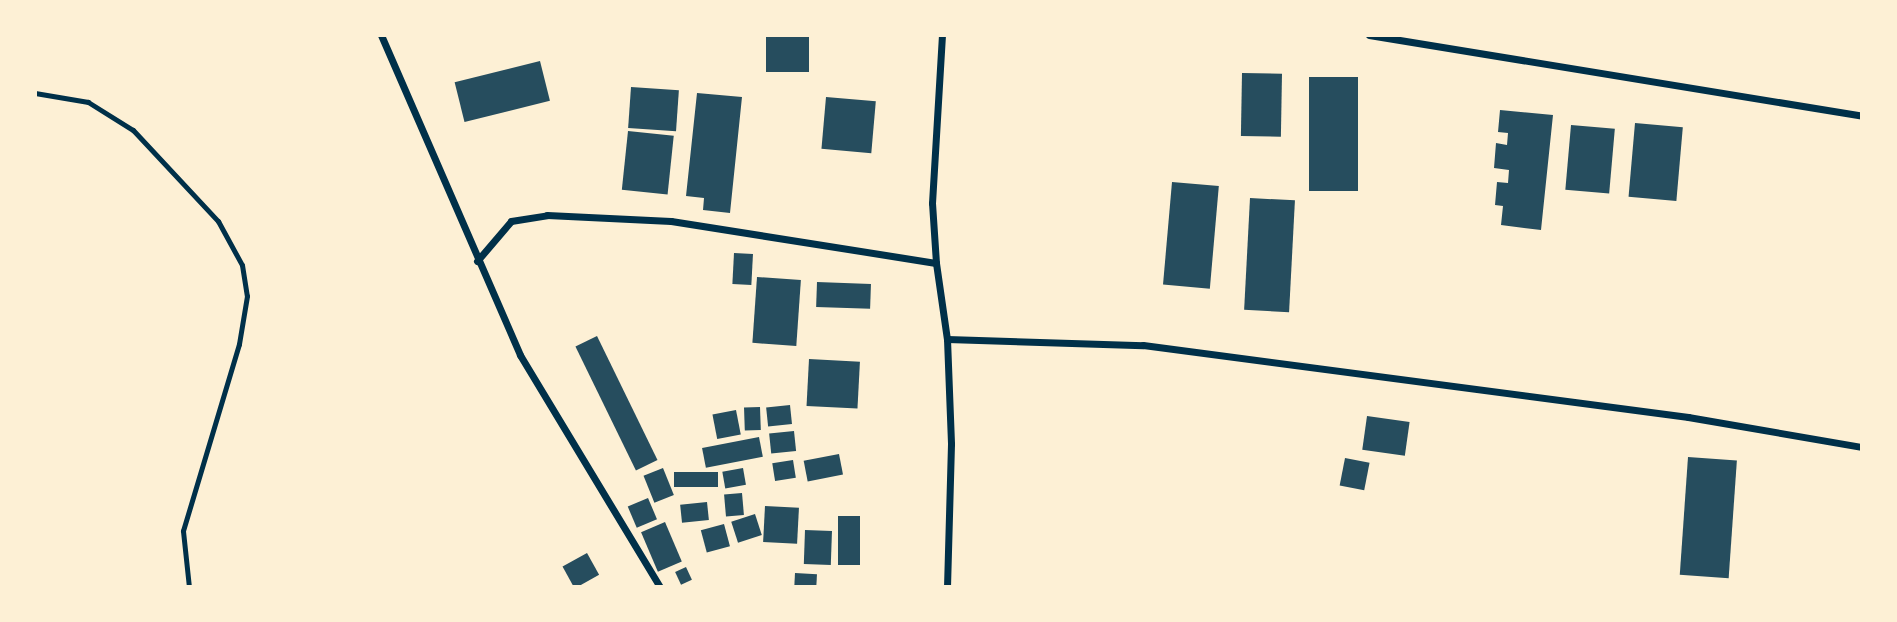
<!DOCTYPE html>
<style>
body{margin:0}
#map{position:relative;width:1897px;height:622px;overflow:hidden;background:#fdf0d5;font-family:Barlow,sans-serif}
div>[style]{position:absolute}
.building>*{inset:0;background:#264d5e;transform-origin:0 0}
.service>*{height:5px;margin:-2.5px;padding:0 2.5px;transform-origin:2.5px;border-radius:2.5px;background:#003049}
.minor>*{height:7px;margin:-3.5px;padding:0 3.5px;transform-origin:3.5px;border-radius:3.5px;background:#003049}
span{translate:-50% -50%;white-space:nowrap;text-align:center;line-height:1.15;-webkit-text-stroke:6px #fdf0d5;paint-order:stroke}
.frame{position:absolute;inset:0;border:37px solid #fdf0d5;pointer-events:none}
</style>
<div id="map">
<div class="building">
<i style="left:766px;top:35px;width:43px;height:37px"></i>
<i style="left:540px;top:61px;width:41px;height:88px;rotate:76deg"></i>
<i style="left:1242px;top:73px;width:40px;height:63px;rotate:1deg"></i>
<i style="left:1309px;top:77px;width:49px;height:114px"></i>
<i style="left:631px;top:87px;width:48px;height:41px;rotate:4deg"></i>
<i style="clip-path:polygon(697px 93px,742px 97px,730px 213px,703px 210px,704px 198px,686px 196px)"></i>
<i style="left:826px;top:97px;width:50px;height:52px;rotate:5deg"></i>
<i style="clip-path:polygon(1500px 110px,1553px 115px,1541px 230px,1501px 225px,1503px 206px,1495px 205px,1497px 182px,1508px 183px,1509px 170px,1494px 168px,1496px 143px,1507px 145px,1508px 133px,1498px 132px)"></i>
<i style="left:1635px;top:123px;width:48px;height:74px;rotate:5deg"></i>
<i style="left:1571px;top:125px;width:44px;height:65px;rotate:5deg"></i>
<i style="left:628px;top:131px;width:46px;height:59px;rotate:6deg"></i>
<i style="left:1172px;top:182px;width:47px;height:103px;rotate:5deg"></i>
<i style="left:1250px;top:198px;width:45px;height:112px;rotate:3deg"></i>
<i style="left:734px;top:253px;width:19px;height:31px;rotate:3deg"></i>
<i style="left:757px;top:277px;width:44px;height:66px;rotate:4deg"></i>
<i style="left:817px;top:282px;width:54px;height:25px;rotate:2deg"></i>
<i style="left:597px;top:336px;width:138px;height:24px;rotate:64deg"></i>
<i style="left:809px;top:359px;width:51px;height:47px;rotate:3deg"></i>
<i style="left:790px;top:405px;width:19px;height:24px;rotate:84deg"></i>
<i style="left:760px;top:407px;width:23px;height:16px;rotate:88deg"></i>
<i style="left:736px;top:410px;width:25px;height:24px;rotate:79deg"></i>
<i style="left:1367px;top:416px;width:43px;height:34px;rotate:8deg"></i>
<i style="left:794px;top:431px;width:20px;height:25px;rotate:84deg"></i>
<i style="left:759px;top:437px;width:20px;height:58px;rotate:79deg"></i>
<i style="left:839px;top:454px;width:21px;height:36px;rotate:79deg"></i>
<i style="left:1688px;top:457px;width:49px;height:118px;rotate:4deg"></i>
<i style="left:1345px;top:458px;width:25px;height:28px;rotate:11deg"></i>
<i style="left:793px;top:460px;width:18px;height:21px;rotate:81deg"></i>
<i style="left:663px;top:468px;width:29px;height:21px;rotate:68deg"></i>
<i style="left:743px;top:468px;width:17px;height:21px;rotate:80deg"></i>
<i style="left:718px;top:472px;width:15px;height:44px;rotate:90deg"></i>
<i style="left:742px;top:493px;width:22px;height:18px;rotate:85deg"></i>
<i style="left:648px;top:498px;width:23px;height:22px;rotate:67deg"></i>
<i style="left:707px;top:502px;width:18px;height:27px;rotate:84deg"></i>
<i style="left:765px;top:506px;width:34px;height:36px;rotate:3deg"></i>
<i style="left:755px;top:514px;width:22px;height:25px;rotate:72deg"></i>
<i style="left:860px;top:516px;width:49px;height:22px;rotate:90deg"></i>
<i style="left:665px;top:522px;width:43px;height:26px;rotate:67deg"></i>
<i style="left:724px;top:524px;width:23px;height:24px;rotate:75deg"></i>
<i style="left:805px;top:530px;width:27px;height:34px;rotate:2deg"></i>
<i style="left:587px;top:553px;width:25px;height:28px;rotate:61deg"></i>
<i style="left:686px;top:567px;width:14px;height:12px;rotate:65deg"></i>
<i style="left:795px;top:573px;width:22px;height:14px;rotate:3deg"></i>
</div>
<div class="service">
<i style="left:35px;top:93px;width:54px;rotate:9.6deg"></i>
<i style="left:88px;top:102px;width:53px;rotate:31.9deg"></i>
<i style="left:133px;top:130px;width:125px;rotate:47deg"></i>
<i style="left:218px;top:221px;width:50px;rotate:61.4deg"></i>
<i style="left:242px;top:265px;width:31px;rotate:81deg"></i>
<i style="left:247px;top:296px;width:49px;rotate:99.5deg"></i>
<i style="left:239px;top:344px;width:195px;rotate:106.7deg"></i>
<i style="left:183px;top:531px;width:56px;rotate:83.9deg"></i>
</div>
<div class="minor">
<i style="left:381px;top:35px;width:349px;rotate:66.5deg"></i>
<i style="left:520px;top:355px;width:271px;rotate:58.9deg"></i>
<i style="left:1369px;top:35px;width:500px;rotate:9.3deg"></i>
<i style="left:477px;top:261px;width:52px;rotate:-49.6deg"></i>
<i style="left:511px;top:221px;width:36px;rotate:-9deg"></i>
<i style="left:547px;top:215px;width:124px;rotate:2.8deg"></i>
<i style="left:671px;top:221px;width:268px;rotate:9deg"></i>
<i style="left:936px;top:263px;width:60px;rotate:-93.8deg"></i>
<i style="left:932px;top:203px;width:168px;rotate:-86.6deg"></i>
<i style="left:936px;top:263px;width:77px;rotate:81.8deg"></i>
<i style="left:947px;top:339px;width:105px;rotate:87.8deg"></i>
<i style="left:951px;top:444px;width:143px;rotate:91.6deg"></i>
<i style="left:947px;top:339px;width:196px;rotate:1.8deg"></i>
<i style="left:1143px;top:345px;width:550px;rotate:7.53deg"></i>
<i style="left:1688px;top:417px;width:177px;rotate:9.8deg"></i>
</div>
<div class="frame"></div>
</div>
